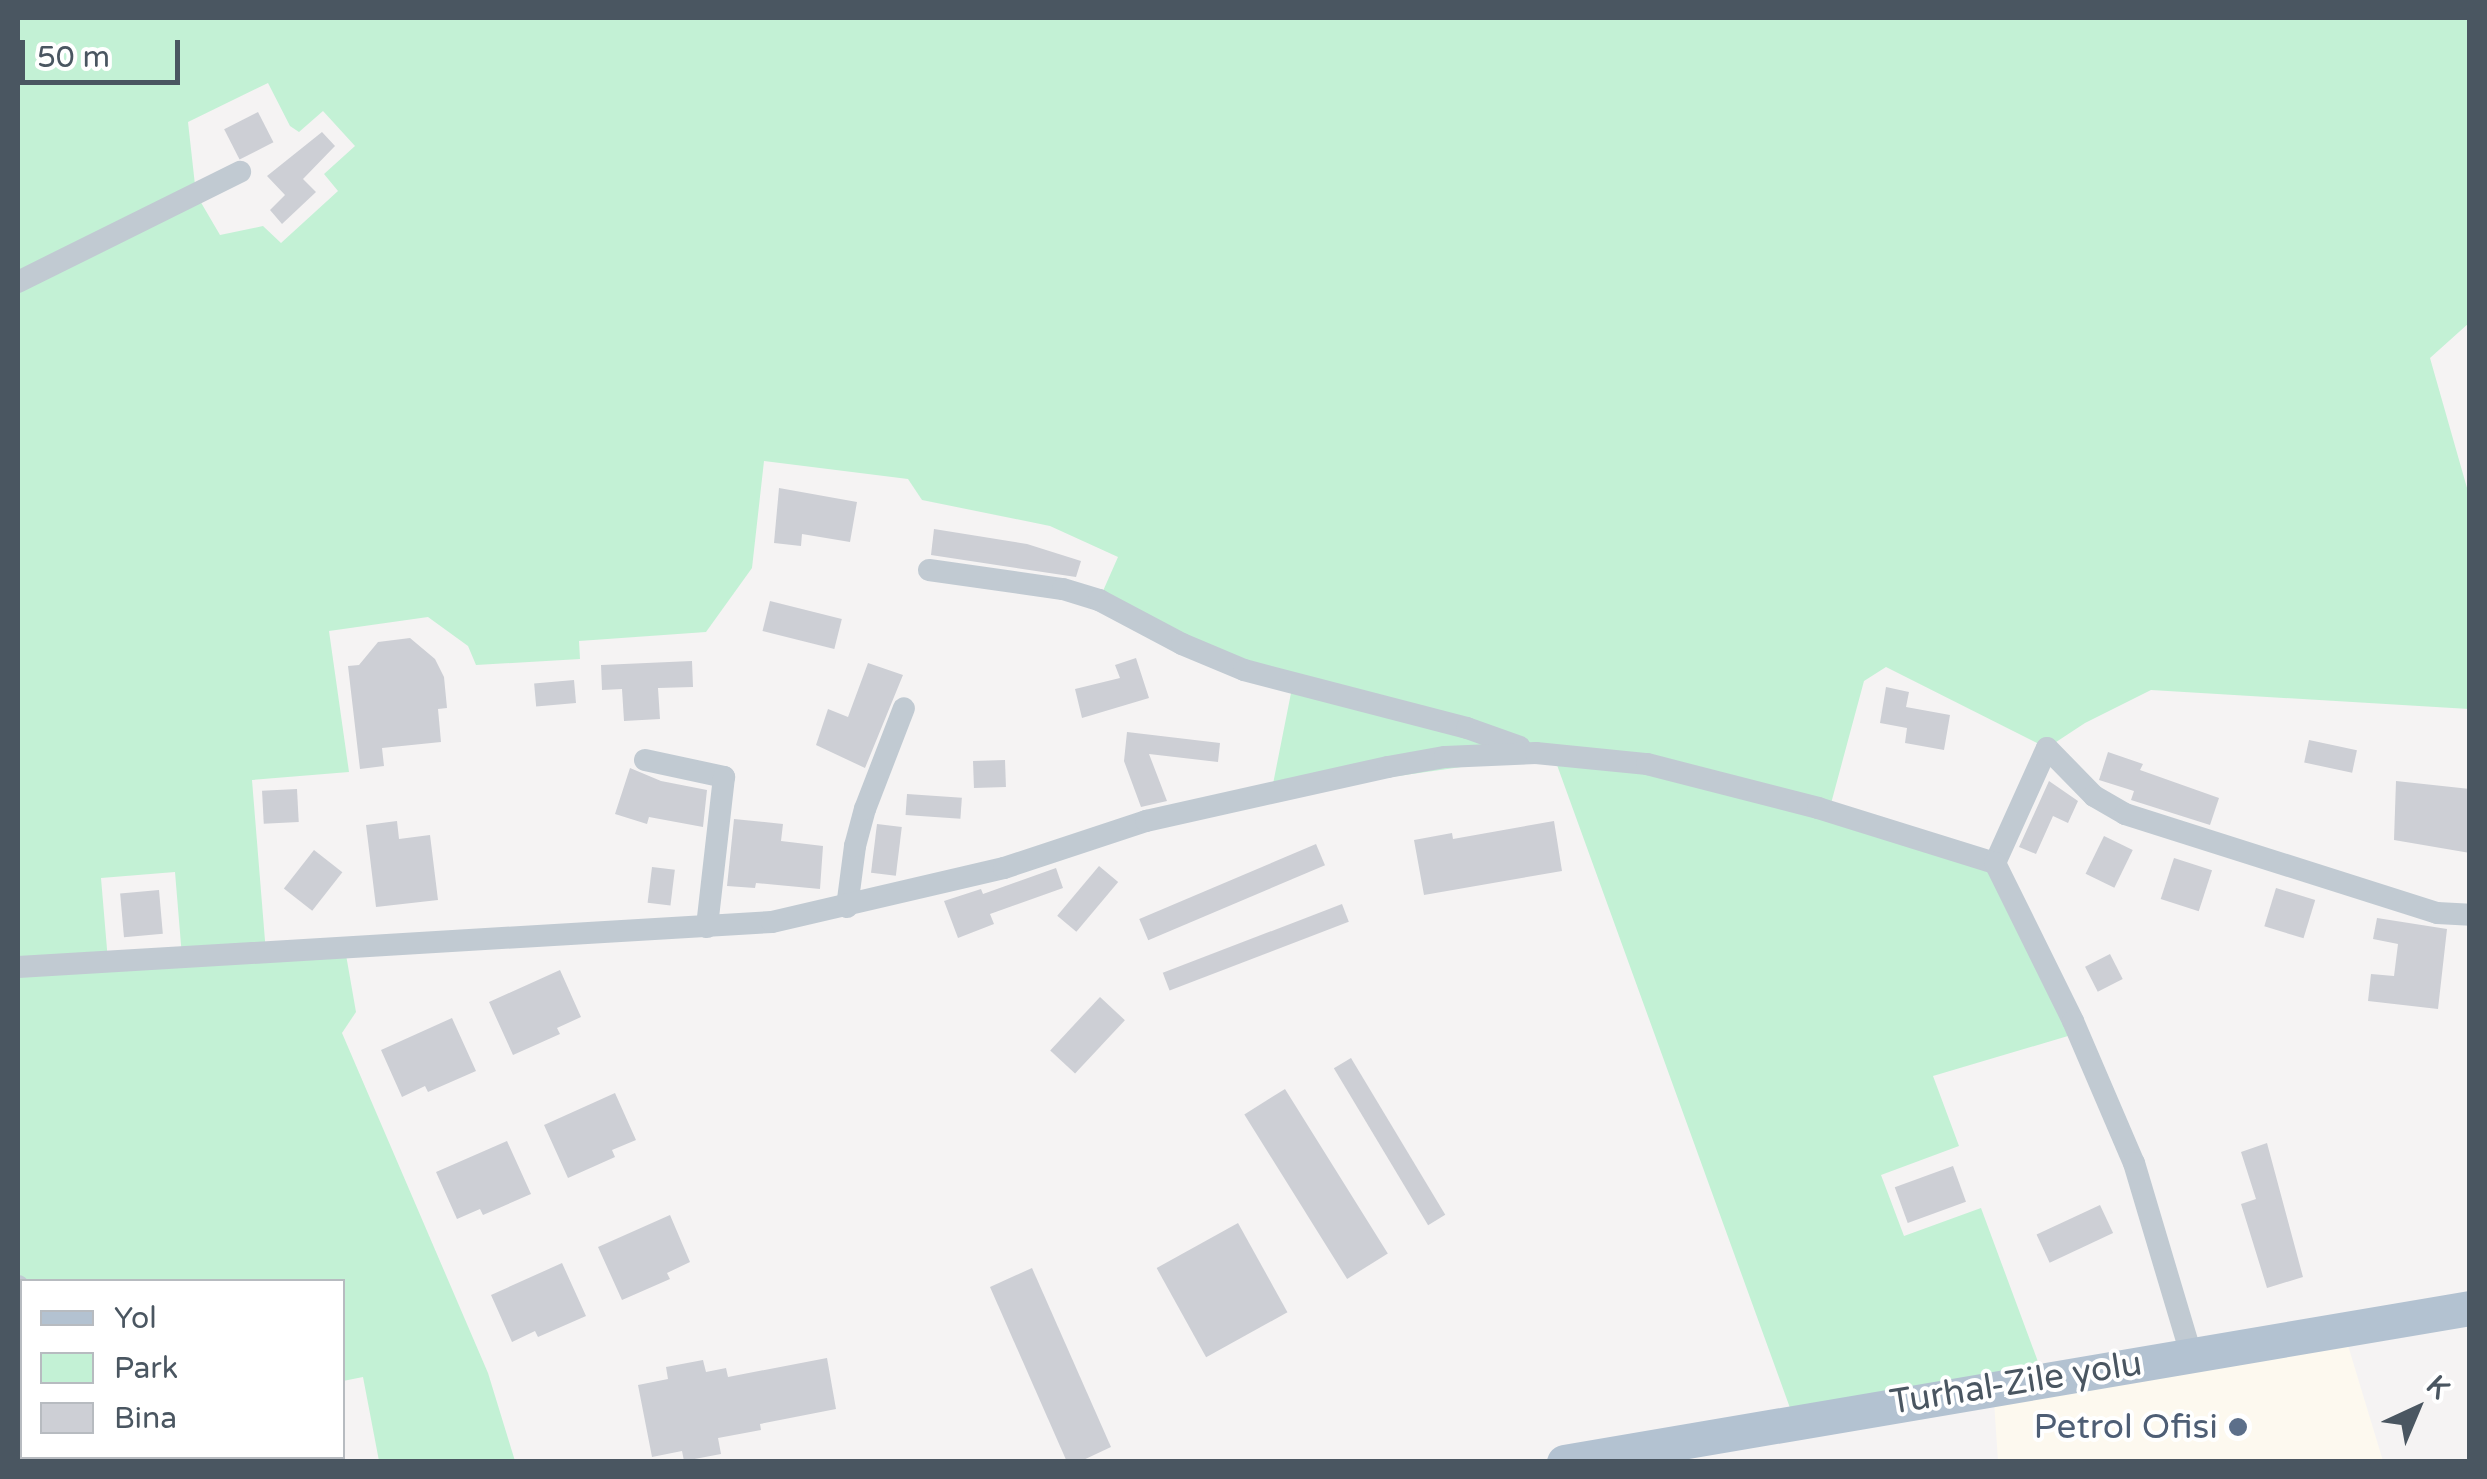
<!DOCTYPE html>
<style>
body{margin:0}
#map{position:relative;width:2487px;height:1479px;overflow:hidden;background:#f5f3f3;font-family:"Varela Round",sans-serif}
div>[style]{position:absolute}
.commercial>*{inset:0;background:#fdf9ef}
.green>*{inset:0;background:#c3f1d5}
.building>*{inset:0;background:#cdcfd5;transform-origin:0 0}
.street>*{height:22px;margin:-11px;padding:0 11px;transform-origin:11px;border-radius:11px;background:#c1cad2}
.primary>*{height:35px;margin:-17.5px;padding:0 17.5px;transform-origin:17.5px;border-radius:17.5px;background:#b3c2d1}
.dots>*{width:28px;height:28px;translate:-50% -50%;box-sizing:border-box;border:5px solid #fff;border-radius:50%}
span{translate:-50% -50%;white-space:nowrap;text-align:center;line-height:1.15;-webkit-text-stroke:8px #fff;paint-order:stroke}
.street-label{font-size:35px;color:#4a5661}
.service-label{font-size:35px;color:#4e5e75}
.right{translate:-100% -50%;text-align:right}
.frame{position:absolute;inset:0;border:20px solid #4a5661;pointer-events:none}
.legend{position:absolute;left:20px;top:1279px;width:325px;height:180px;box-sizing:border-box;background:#fff;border:2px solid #b7bbc0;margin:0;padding:12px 18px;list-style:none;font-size:30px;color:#4a5661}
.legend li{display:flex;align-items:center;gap:20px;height:50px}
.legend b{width:50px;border:2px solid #b7bbc0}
.north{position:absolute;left:2367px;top:1359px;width:100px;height:100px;-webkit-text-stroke:8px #fff;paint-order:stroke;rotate:44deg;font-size:28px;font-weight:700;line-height:40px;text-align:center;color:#4a5661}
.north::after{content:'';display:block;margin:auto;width:35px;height:45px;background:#4a5661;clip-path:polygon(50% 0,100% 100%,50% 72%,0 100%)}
.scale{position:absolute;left:20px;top:40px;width:160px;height:45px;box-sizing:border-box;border:5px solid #4a5661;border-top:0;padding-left:12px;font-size:30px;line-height:35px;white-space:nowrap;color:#4a5661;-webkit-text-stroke:8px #fff;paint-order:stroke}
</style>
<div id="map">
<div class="commercial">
<i style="clip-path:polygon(2343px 1329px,2383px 1461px,1998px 1461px,1993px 1386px)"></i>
</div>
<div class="green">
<i style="clip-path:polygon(evenodd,18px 18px,2469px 18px,2469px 323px,2430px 358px,2469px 495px,2469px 709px,2151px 690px,2085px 723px,2047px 748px,1886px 667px,1864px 681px,1829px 811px,1995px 863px,2078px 1033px,1933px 1076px,1959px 1146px,1881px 1175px,1904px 1236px,1981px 1208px,2044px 1378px,1794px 1419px,1553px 754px,1271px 794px,1293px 683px,1099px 600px,1118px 557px,1050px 526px,922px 500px,908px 479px,764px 461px,752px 568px,706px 632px,579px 641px,580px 659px,476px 665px,468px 646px,428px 617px,329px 631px,349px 772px,252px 780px,266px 953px,345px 949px,356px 1012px,342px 1033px,488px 1373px,515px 1461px,379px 1461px,363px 1377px,343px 1381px,342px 1282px,22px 1282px,22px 1456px,46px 1457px,46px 1461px,18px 1461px,18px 18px,268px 83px,290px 126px,299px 132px,323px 111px,355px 146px,324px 174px,338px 191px,281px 243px,263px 226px,220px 235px,196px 194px,188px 122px,268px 83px,18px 18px,175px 872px,182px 957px,108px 961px,101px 878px,175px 872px)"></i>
</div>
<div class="building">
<i style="left:258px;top:112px;width:34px;height:38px;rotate:63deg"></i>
<i style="clip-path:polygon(322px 132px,335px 146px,303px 179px,316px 192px,282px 224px,270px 210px,285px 195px,267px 176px)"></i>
<i style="clip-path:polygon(779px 488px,857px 502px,850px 542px,802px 534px,801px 546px,774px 543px)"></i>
<i style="clip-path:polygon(934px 529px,1027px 544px,1081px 561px,1076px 577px,931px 555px)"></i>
<i style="left:770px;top:601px;width:74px;height:31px;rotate:14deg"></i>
<i style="clip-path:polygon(410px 638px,435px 659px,444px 677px,447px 708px,438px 709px,441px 742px,382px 748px,384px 766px,360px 769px,348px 666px,359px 665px,378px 642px)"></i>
<i style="clip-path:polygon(1136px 658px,1149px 698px,1082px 718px,1075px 689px,1120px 678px,1115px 665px)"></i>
<i style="clip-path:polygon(692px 661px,693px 687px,658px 688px,660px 719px,624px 721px,622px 689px,602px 690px,601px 665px)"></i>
<i style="clip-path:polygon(868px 663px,903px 675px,865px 768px,816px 745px,828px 709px,848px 717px)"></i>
<i style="left:574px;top:680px;width:23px;height:40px;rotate:85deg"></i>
<i style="clip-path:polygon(1886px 687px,1909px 692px,1906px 707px,1950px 715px,1944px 750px,1905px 743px,1907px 728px,1880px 723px)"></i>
<i style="clip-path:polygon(1127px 732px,1220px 743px,1218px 762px,1149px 754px,1167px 801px,1141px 807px,1124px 761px)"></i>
<i style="left:2309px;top:740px;width:49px;height:23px;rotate:12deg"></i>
<i style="clip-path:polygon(2108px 752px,2143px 764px,2140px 770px,2219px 798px,2210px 825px,2131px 800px,2134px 791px,2099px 780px)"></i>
<i style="left:1005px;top:760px;width:27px;height:32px;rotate:88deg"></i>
<i style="clip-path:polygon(630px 768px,661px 781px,707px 790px,703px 827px,649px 817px,647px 824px,615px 814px)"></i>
<i style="clip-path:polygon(2049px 781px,2078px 801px,2068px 823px,2053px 816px,2036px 854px,2019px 847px)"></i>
<i style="clip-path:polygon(2396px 781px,2470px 789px,2470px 853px,2394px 840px)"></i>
<i style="left:297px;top:789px;width:33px;height:35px;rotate:87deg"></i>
<i style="left:907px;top:794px;width:55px;height:21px;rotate:4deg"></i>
<i style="clip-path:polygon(734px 819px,783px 824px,781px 841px,823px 846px,820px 889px,756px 883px,755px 888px,727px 886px)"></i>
<i style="clip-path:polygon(397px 821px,399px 839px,430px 835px,438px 900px,376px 907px,366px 825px)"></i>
<i style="clip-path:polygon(1554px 821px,1562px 871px,1424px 895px,1414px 840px,1452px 833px,1453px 839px)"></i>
<i style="left:877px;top:824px;width:25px;height:49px;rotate:7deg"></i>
<i style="left:2104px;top:836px;width:32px;height:42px;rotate:26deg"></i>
<i style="left:1316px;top:844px;width:23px;height:192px;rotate:67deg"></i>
<i style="left:314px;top:850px;width:36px;height:49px;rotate:38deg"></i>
<i style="left:2174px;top:858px;width:40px;height:43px;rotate:18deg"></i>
<i style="left:1099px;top:866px;width:25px;height:65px;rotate:40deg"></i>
<i style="left:652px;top:867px;width:23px;height:36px;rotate:7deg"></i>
<i style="clip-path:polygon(1056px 868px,1063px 888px,990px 914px,994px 924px,958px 938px,944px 901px,981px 889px,983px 894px)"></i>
<i style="left:2276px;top:888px;width:41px;height:40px;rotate:17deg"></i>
<i style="left:159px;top:890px;width:44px;height:39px;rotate:85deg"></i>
<i style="left:1342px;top:904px;width:19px;height:192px;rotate:69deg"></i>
<i style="clip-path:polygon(2377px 918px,2447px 929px,2438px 1009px,2368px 1001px,2371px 974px,2394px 976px,2398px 944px,2373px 939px)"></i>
<i style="left:2110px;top:954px;width:28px;height:28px;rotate:63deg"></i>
<i style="clip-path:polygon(560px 970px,581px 1017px,557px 1028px,560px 1034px,513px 1055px,489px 1002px)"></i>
<i style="left:1100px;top:997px;width:34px;height:73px;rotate:43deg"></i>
<i style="clip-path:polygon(452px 1018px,476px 1071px,428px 1092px,425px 1086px,402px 1097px,381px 1050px)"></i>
<i style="left:1351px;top:1058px;width:183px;height:20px;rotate:59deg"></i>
<i style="left:1285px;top:1089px;width:194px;height:48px;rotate:58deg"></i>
<i style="clip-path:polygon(615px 1093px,636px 1140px,612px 1150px,615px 1157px,568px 1178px,544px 1125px)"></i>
<i style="clip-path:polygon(507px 1141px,531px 1194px,483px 1215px,480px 1209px,457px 1219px,436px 1172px)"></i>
<i style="clip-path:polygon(2267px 1143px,2303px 1277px,2267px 1288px,2241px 1204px,2256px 1199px,2241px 1152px)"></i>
<i style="left:1953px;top:1166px;width:38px;height:62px;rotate:70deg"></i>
<i style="left:2100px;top:1205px;width:31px;height:70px;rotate:65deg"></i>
<i style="clip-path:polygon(670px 1215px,690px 1262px,667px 1273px,670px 1279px,622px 1300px,598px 1247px)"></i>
<i style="left:1238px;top:1223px;width:102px;height:93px;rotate:61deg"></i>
<i style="clip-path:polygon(562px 1263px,586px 1316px,538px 1337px,535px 1331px,512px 1342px,491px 1295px)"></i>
<i style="clip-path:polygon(1032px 1268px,1111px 1447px,1079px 1462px,1067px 1462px,990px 1287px)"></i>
<i style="clip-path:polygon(827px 1358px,836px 1409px,760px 1424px,761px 1430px,718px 1438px,721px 1454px,684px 1461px,682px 1451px,652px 1457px,638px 1385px,668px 1379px,666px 1367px,703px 1360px,706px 1372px,726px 1368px,728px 1377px)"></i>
</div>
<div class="street">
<i style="left:18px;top:282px;width:248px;rotate:-26.4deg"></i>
<i style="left:929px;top:570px;width:135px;rotate:8.1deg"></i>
<i style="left:1063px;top:589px;width:38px;rotate:17deg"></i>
<i style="left:1099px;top:600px;width:94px;rotate:27.9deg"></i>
<i style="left:1182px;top:644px;width:67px;rotate:22.8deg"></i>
<i style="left:1244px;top:670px;width:230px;rotate:14.6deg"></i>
<i style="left:1467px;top:728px;width:56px;rotate:19.7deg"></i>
<i style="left:645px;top:760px;width:81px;rotate:12.1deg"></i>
<i style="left:724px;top:777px;width:151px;rotate:96.5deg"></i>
<i style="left:1995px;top:863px;width:126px;rotate:-65.7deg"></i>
<i style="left:2047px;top:748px;width:67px;rotate:45.6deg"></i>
<i style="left:2094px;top:796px;width:36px;rotate:30deg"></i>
<i style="left:2125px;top:814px;width:327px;rotate:17.6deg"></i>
<i style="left:2437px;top:913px;width:33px;rotate:3deg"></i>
<i style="left:847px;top:907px;width:62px;rotate:-82.5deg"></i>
<i style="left:855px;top:846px;width:38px;rotate:-75deg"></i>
<i style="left:865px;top:809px;width:108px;rotate:-68.9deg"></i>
<i style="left:18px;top:967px;width:755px;rotate:-3.42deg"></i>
<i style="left:772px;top:922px;width:238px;rotate:-13.1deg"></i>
<i style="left:1004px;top:868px;width:150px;rotate:-18.3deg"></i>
<i style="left:1146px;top:821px;width:248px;rotate:-12.6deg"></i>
<i style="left:1388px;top:767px;width:58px;rotate:-10deg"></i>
<i style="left:1445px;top:757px;width:91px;rotate:-2.5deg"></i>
<i style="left:1536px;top:753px;width:112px;rotate:5.7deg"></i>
<i style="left:1647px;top:764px;width:177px;rotate:14.4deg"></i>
<i style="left:1818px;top:808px;width:185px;rotate:17.3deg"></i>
<i style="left:1995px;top:863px;width:176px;rotate:63.7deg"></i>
<i style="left:2073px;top:1021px;width:155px;rotate:66.8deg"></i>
<i style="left:2134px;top:1163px;width:199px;rotate:73.4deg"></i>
<i style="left:18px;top:1286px;width:31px;rotate:83deg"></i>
<i style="left:46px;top:1456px;width:6px;rotate:90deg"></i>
</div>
<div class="primary">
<i style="left:1564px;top:1462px;width:919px;rotate:-9.65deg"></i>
</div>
<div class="dots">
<i style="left:2238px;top:1427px;background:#5c6f8a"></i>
</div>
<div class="street-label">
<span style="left:2016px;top:1383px;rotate:-9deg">Turhal-Zile yolu</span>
</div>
<div class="service-label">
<span class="right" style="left:2218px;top:1427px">Petrol Ofisi</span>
</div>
<div class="frame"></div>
<ul class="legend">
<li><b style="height:12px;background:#b3c2d1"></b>Yol</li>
<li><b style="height:28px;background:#c3f1d5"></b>Park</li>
<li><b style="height:28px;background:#cdcfd5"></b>Bina</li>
</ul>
<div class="north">K</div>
<div class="scale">50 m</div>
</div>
